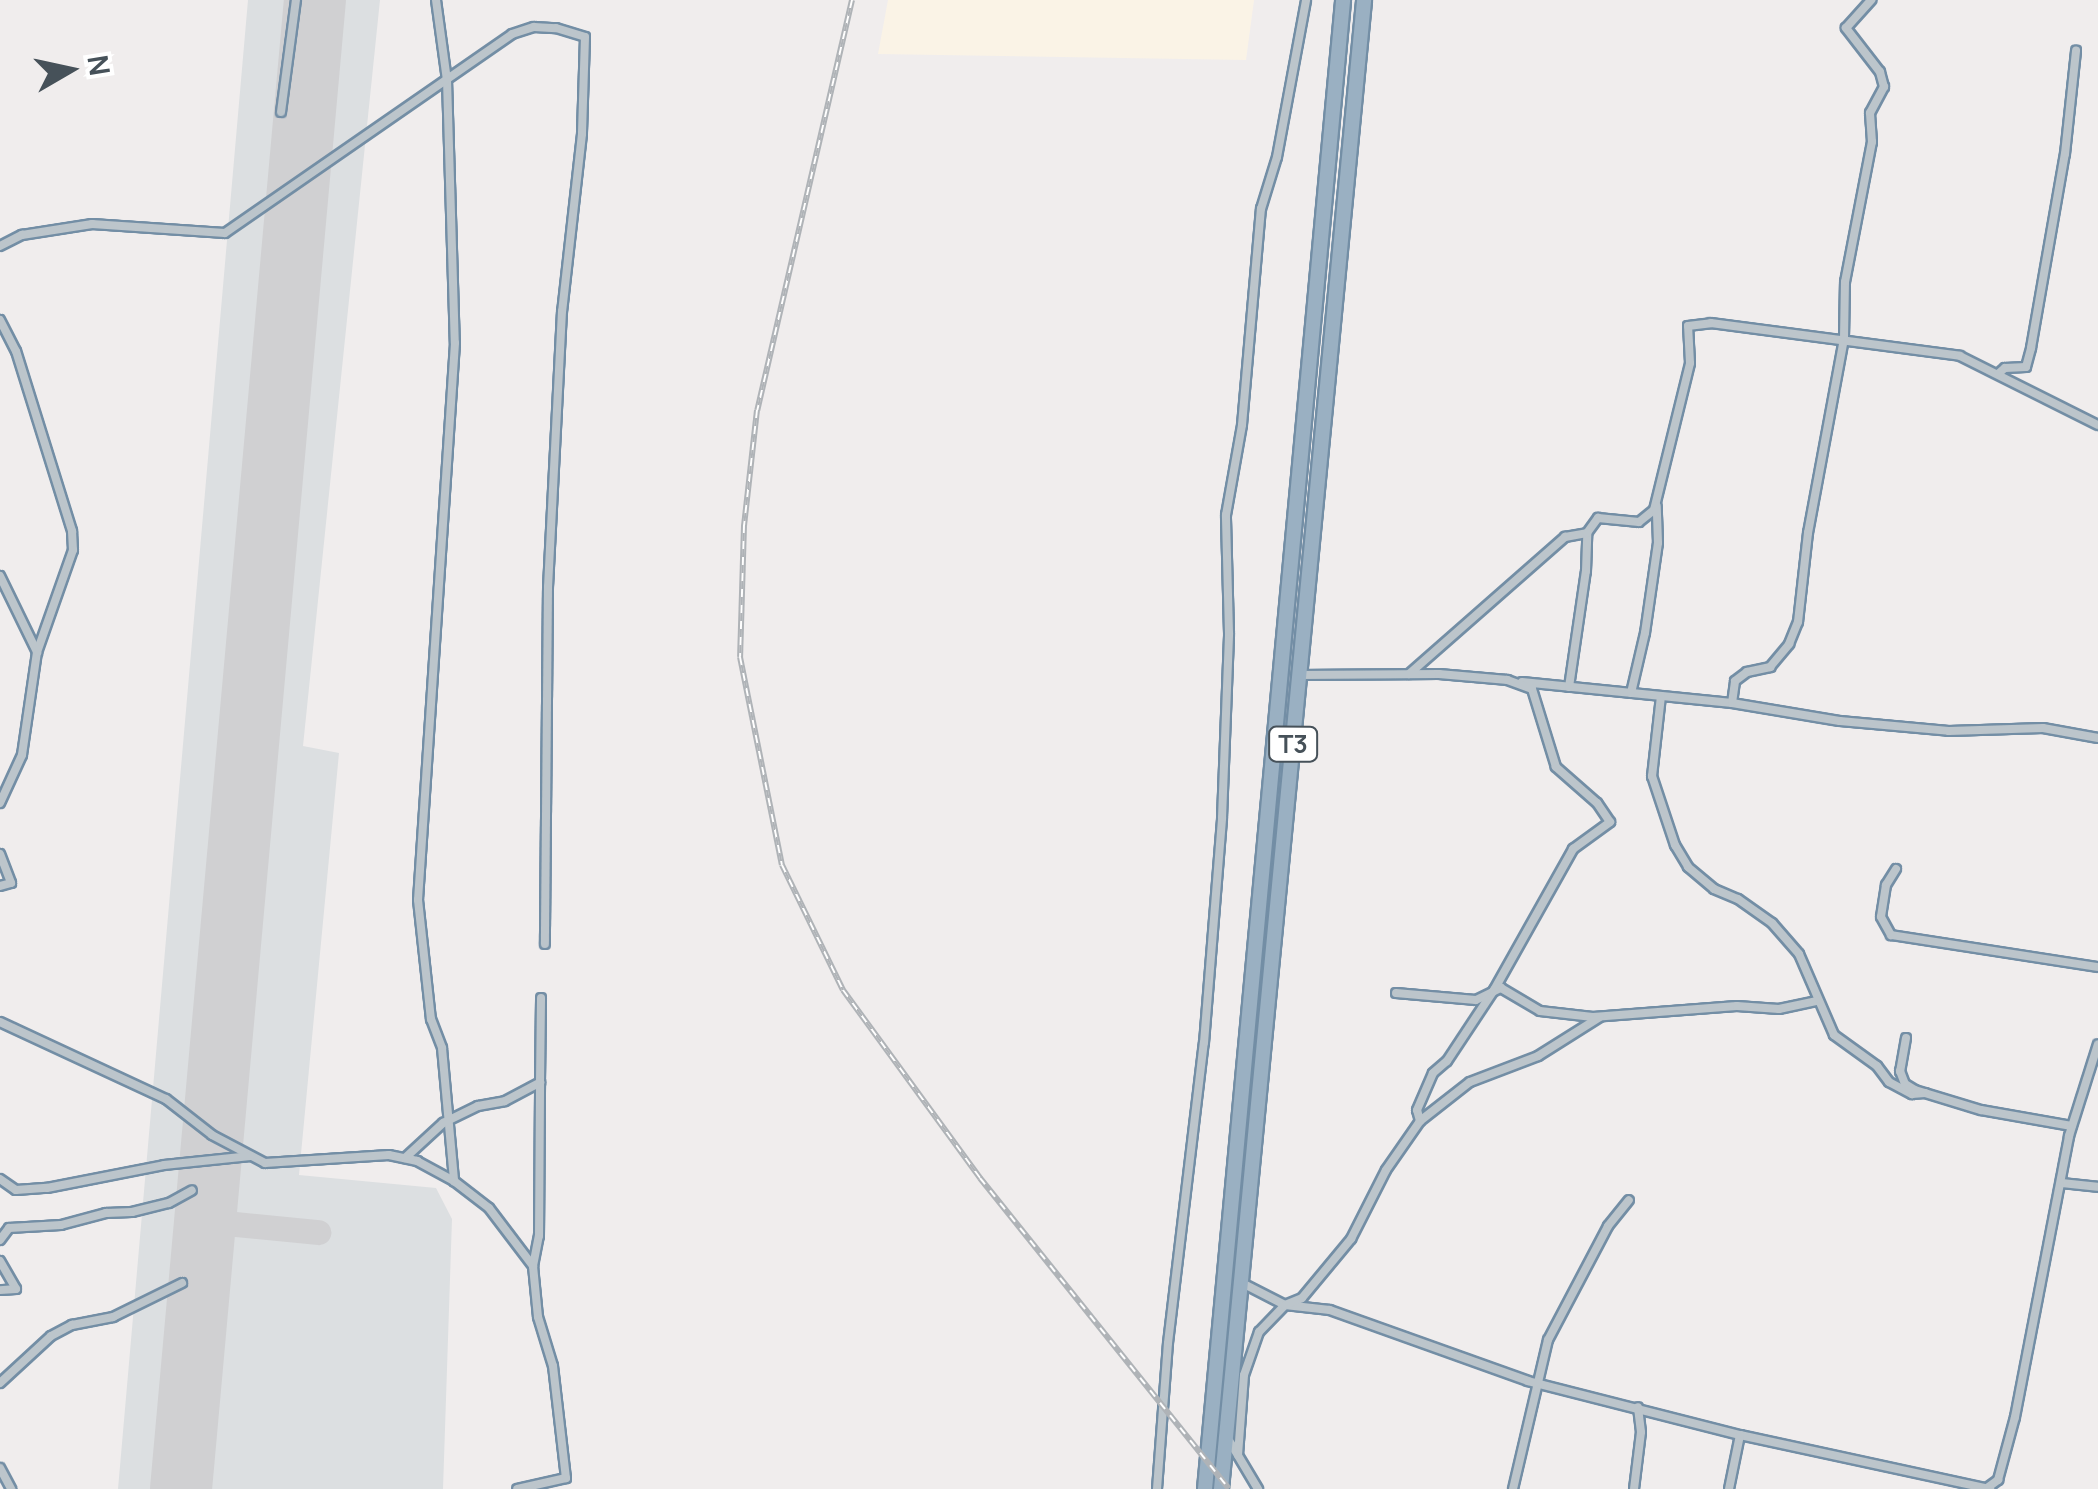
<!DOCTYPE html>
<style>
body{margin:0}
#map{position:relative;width:2098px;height:1489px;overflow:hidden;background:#f0eded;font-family:Manrope,sans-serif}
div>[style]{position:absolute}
.commercial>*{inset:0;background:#faf3e6}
.airport>*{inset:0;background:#dcdfe1}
.taxiway>*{height:25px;margin:-12.5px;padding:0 12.5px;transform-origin:12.5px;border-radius:12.5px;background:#d0d0d2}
.runway>*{height:62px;margin:-31px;padding:0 31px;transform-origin:31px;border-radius:31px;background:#d0d0d2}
.roads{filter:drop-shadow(2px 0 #738ea5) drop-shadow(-2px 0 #738ea5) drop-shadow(0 2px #738ea5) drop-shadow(0 -2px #738ea5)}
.minor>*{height:8px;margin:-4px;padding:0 4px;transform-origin:4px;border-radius:4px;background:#bcc5cb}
.trunk>*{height:14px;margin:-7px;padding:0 7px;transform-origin:7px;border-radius:7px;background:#9ab0c2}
.rail>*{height:6px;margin-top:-3px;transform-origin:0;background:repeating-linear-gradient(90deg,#fff 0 8px,#afb3b7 0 16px);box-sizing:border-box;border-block:2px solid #afb3b7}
span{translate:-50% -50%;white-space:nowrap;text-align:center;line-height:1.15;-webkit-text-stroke:10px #fff;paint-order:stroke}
.shield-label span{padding:2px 8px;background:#fff;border:2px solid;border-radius:8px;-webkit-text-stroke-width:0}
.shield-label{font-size:25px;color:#465159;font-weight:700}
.north{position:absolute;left:20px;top:20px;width:100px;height:100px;-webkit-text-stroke:8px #fff;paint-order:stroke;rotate:81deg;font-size:28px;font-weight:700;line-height:40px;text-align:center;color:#465159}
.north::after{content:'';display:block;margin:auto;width:35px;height:45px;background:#465159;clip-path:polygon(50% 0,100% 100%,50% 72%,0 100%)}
</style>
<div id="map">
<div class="commercial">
<i style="clip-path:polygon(888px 0,1254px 0,1246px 60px,878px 54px)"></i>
</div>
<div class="airport">
<i style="clip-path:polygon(248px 0,380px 0,303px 746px,339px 753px,299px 1175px,436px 1188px,452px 1219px,443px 1489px,118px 1489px)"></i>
</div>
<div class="taxiway">
<i style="left:205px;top:1221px;width:114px;rotate:5.6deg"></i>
</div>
<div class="runway">
<i style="left:181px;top:1489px;width:1495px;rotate:-84.86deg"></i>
</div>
<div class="roads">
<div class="minor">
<i style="left:436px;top:0;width:81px;rotate:82.2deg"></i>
<i style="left:447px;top:80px;width:263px;rotate:88.3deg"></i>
<i style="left:455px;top:343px;width:558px;rotate:93.8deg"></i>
<i style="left:418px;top:900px;width:120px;rotate:83.8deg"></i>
<i style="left:431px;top:1019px;width:31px;rotate:69deg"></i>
<i style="left:442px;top:1048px;width:134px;rotate:84.8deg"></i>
<i style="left:281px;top:112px;width:113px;rotate:-82.4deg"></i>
<i style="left:0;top:246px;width:25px;rotate:-27deg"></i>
<i style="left:22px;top:235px;width:71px;rotate:-8.9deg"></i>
<i style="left:92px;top:224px;width:133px;rotate:3.9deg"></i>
<i style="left:225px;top:233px;width:349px;rotate:-34.7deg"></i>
<i style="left:512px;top:34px;width:23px;rotate:-18deg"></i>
<i style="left:534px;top:27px;width:22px;rotate:3deg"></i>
<i style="left:556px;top:28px;width:30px;rotate:17deg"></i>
<i style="left:585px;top:37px;width:97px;rotate:91.8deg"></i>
<i style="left:582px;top:134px;width:178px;rotate:96.4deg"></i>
<i style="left:562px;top:311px;width:276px;rotate:92.9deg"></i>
<i style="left:548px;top:587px;width:357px;rotate:90.5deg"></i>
<i style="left:0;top:320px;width:35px;rotate:63deg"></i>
<i style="left:16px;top:351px;width:189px;rotate:72.7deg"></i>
<i style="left:72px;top:531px;width:19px;rotate:87deg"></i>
<i style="left:73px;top:550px;width:108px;rotate:109.4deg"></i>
<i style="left:37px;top:652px;width:104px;rotate:98.3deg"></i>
<i style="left:22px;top:755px;width:53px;rotate:114.6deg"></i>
<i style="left:1998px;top:374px;width:9px;rotate:-41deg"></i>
<i style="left:2005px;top:368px;width:21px;rotate:-3deg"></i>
<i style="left:2026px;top:367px;width:20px;rotate:-75deg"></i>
<i style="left:2031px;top:348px;width:197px;rotate:-80.1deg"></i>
<i style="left:2065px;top:154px;width:104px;rotate:-83.9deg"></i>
<i style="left:0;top:576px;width:85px;rotate:64deg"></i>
<i style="left:1409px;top:674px;width:208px;rotate:-41.3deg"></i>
<i style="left:1565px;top:537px;width:22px;rotate:-10deg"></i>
<i style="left:1299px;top:675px;width:140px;rotate:-0.4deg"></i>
<i style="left:1439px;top:674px;width:69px;rotate:5deg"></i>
<i style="left:1522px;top:682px;width:211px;rotate:5.7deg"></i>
<i style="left:1732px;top:703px;width:109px;rotate:9.5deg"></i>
<i style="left:1840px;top:721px;width:109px;rotate:5.2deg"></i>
<i style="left:1949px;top:731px;width:94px;rotate:-1.8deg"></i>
<i style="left:2043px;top:728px;width:56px;rotate:10.3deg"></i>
<i style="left:1569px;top:687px;width:117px;rotate:-81.7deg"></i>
<i style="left:1586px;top:571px;width:38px;rotate:-88deg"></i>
<i style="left:1587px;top:533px;width:19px;rotate:-54deg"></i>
<i style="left:1598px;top:518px;width:41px;rotate:5.6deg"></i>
<i style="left:1639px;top:522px;width:19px;rotate:-39deg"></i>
<i style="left:1654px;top:510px;width:151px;rotate:-76.2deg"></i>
<i style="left:1690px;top:363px;width:37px;rotate:-93deg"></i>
<i style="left:1688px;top:326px;width:23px;rotate:-7deg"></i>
<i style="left:1711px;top:323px;width:251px;rotate:7.5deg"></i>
<i style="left:1960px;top:356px;width:154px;rotate:26.6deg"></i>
<i style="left:1631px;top:693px;width:62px;rotate:-76.9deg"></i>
<i style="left:1645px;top:633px;width:91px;rotate:-81.8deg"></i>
<i style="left:1658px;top:543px;width:37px;rotate:-92deg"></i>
<i style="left:1661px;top:696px;width:81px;rotate:96.4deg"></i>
<i style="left:1652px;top:776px;width:73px;rotate:71.6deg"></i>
<i style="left:1675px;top:845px;width:26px;rotate:59deg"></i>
<i style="left:1688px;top:867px;width:34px;rotate:40deg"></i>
<i style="left:1714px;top:889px;width:26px;rotate:23deg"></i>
<i style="left:1738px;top:899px;width:42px;rotate:35.2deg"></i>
<i style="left:1772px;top:923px;width:41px;rotate:48.9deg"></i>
<i style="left:1799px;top:954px;width:88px;rotate:66.6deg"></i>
<i style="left:1834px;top:1035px;width:53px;rotate:35.8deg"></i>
<i style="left:1877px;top:1066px;width:20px;rotate:53deg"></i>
<i style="left:1889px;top:1082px;width:26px;rotate:28deg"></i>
<i style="left:1912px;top:1094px;width:13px;rotate:-4deg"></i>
<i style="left:1732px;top:703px;width:22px;rotate:-82deg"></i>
<i style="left:1735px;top:681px;width:15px;rotate:-37deg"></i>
<i style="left:1747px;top:672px;width:24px;rotate:-12deg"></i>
<i style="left:1770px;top:667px;width:30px;rotate:-50deg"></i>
<i style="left:1789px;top:644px;width:24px;rotate:-68deg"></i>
<i style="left:1798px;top:622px;width:90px;rotate:-83.6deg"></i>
<i style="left:1808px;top:533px;width:198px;rotate:-79.5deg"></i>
<i style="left:1844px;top:338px;width:56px;rotate:-89deg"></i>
<i style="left:1845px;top:282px;width:143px;rotate:-79.1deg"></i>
<i style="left:1872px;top:142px;width:29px;rotate:-94deg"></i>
<i style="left:1870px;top:113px;width:30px;rotate:-62deg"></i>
<i style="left:1884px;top:87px;width:16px;rotate:-105deg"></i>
<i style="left:1880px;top:72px;width:56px;rotate:-127.7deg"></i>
<i style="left:1846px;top:28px;width:38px;rotate:-48deg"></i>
<i style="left:0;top:854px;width:31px;rotate:69deg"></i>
<i style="left:11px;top:883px;width:11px;rotate:165deg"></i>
<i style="left:1896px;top:869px;width:19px;rotate:122deg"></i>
<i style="left:1886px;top:885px;width:32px;rotate:99deg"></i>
<i style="left:1881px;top:917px;width:21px;rotate:61deg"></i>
<i style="left:1891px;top:935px;width:209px;rotate:8.8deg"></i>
<i style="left:1396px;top:993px;width:80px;rotate:5deg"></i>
<i style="left:1476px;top:1000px;width:28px;rotate:-26deg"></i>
<i style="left:1501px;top:988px;width:45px;rotate:30.5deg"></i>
<i style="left:1540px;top:1011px;width:53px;rotate:6.5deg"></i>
<i style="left:1593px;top:1017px;width:144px;rotate:-4.4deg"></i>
<i style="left:1737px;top:1006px;width:42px;rotate:4.1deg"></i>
<i style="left:1779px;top:1009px;width:39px;rotate:-12deg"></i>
<i style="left:0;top:1022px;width:183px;rotate:24.9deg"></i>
<i style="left:166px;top:1099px;width:58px;rotate:38deg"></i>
<i style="left:212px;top:1135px;width:60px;rotate:27.8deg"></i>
<i style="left:265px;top:1163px;width:124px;rotate:-3.7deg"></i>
<i style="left:389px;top:1155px;width:29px;rotate:12deg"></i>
<i style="left:417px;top:1161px;width:42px;rotate:28.4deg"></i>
<i style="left:454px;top:1181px;width:44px;rotate:37.6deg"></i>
<i style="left:489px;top:1208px;width:73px;rotate:52.8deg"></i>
<i style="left:533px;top:1266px;width:51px;rotate:84.4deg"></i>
<i style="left:538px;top:1317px;width:51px;rotate:73deg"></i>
<i style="left:553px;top:1366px;width:113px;rotate:83.4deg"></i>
<i style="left:566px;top:1478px;width:50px;rotate:167.3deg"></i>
<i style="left:1906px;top:1038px;width:34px;rotate:100deg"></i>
<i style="left:1900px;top:1071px;width:14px;rotate:69deg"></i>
<i style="left:1905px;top:1084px;width:12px;rotate:31deg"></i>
<i style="left:1915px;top:1090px;width:69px;rotate:16.9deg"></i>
<i style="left:1981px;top:1110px;width:92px;rotate:10deg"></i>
<i style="left:1420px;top:1121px;width:63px;rotate:-38deg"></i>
<i style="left:1470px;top:1082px;width:73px;rotate:-20.9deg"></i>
<i style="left:1538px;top:1056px;width:73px;rotate:-32.2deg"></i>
<i style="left:405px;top:1158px;width:52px;rotate:-42.6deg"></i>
<i style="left:443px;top:1123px;width:39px;rotate:-26deg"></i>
<i style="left:478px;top:1106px;width:27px;rotate:-10deg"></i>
<i style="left:505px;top:1101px;width:40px;rotate:-28deg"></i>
<i style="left:540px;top:1082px;width:84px;rotate:-89.3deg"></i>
<i style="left:0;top:1179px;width:19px;rotate:35deg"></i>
<i style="left:16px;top:1190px;width:31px;rotate:-4deg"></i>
<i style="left:47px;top:1188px;width:119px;rotate:-11.1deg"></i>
<i style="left:164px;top:1165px;width:87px;rotate:-5.9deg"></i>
<i style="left:2061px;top:1183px;width:37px;rotate:6deg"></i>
<i style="left:0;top:1240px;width:15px;rotate:-53deg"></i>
<i style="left:9px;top:1228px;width:52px;rotate:-3.3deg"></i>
<i style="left:61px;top:1225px;width:47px;rotate:-14.9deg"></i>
<i style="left:106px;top:1213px;width:26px;rotate:-2deg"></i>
<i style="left:132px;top:1212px;width:38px;rotate:-14deg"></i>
<i style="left:169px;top:1203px;width:26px;rotate:-29deg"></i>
<i style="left:0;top:1261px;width:32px;rotate:60deg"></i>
<i style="left:16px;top:1289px;width:16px;rotate:176deg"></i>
<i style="left:533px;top:1266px;width:31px;rotate:-79deg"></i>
<i style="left:539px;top:1236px;width:154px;rotate:-89.6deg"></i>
<i style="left:1242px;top:1283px;width:48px;rotate:27.1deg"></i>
<i style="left:1285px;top:1305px;width:45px;rotate:6.3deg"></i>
<i style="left:1330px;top:1310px;width:210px;rotate:19.7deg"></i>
<i style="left:1528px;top:1381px;width:219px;rotate:14.3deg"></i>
<i style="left:1740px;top:1435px;width:256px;rotate:12.2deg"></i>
<i style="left:0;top:1383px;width:69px;rotate:-42.7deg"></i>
<i style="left:51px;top:1336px;width:24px;rotate:-28deg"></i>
<i style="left:72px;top:1325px;width:42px;rotate:-11deg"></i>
<i style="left:113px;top:1317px;width:77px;rotate:-26.2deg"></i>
<i style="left:1227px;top:1437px;width:61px;rotate:59.2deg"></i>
<i style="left:1238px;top:1455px;width:80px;rotate:-85.7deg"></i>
<i style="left:1244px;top:1375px;width:46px;rotate:-70.8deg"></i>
<i style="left:1259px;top:1332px;width:37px;rotate:-46deg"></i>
<i style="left:1285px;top:1305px;width:18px;rotate:-22deg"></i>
<i style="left:1302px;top:1298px;width:77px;rotate:-50.3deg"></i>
<i style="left:1351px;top:1239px;width:77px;rotate:-63.1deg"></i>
<i style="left:1386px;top:1170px;width:60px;rotate:-55.2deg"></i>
<i style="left:1420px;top:1121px;width:11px;rotate:-105deg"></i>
<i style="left:1417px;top:1110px;width:40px;rotate:-66.6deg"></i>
<i style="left:1433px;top:1073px;width:18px;rotate:-41deg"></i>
<i style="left:1447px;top:1061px;width:85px;rotate:-56.5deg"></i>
<i style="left:1494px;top:990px;width:162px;rotate:-60.7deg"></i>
<i style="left:1573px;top:849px;width:46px;rotate:-36.1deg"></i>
<i style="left:1610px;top:822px;width:23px;rotate:-124deg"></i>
<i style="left:1597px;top:803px;width:55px;rotate:-138.7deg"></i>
<i style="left:1556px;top:767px;width:82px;rotate:-107.1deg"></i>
<i style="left:1532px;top:689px;width:27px;rotate:-160deg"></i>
<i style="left:0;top:1468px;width:24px;rotate:62deg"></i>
<i style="left:1987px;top:1488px;width:14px;rotate:-36deg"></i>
<i style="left:1998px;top:1480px;width:65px;rotate:-74.9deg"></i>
<i style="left:2015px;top:1417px;width:286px;rotate:-79.1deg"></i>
<i style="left:2069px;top:1136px;width:96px;rotate:-72.5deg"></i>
<i style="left:1157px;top:1489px;width:146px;rotate:-85.7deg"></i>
<i style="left:1168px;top:1343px;width:302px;rotate:-83.2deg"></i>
<i style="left:1204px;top:1043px;width:226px;rotate:-85.4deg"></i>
<i style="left:1222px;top:818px;width:185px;rotate:-87.8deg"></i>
<i style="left:1229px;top:633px;width:118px;rotate:-91.5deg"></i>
<i style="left:1226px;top:515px;width:91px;rotate:-79.9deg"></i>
<i style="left:1242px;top:425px;width:217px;rotate:-85deg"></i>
<i style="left:1261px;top:209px;width:54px;rotate:-72.9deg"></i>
<i style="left:1277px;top:157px;width:160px;rotate:-79.5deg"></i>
<i style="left:1513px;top:1489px;width:153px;rotate:-76.8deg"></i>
<i style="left:1548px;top:1340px;width:129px;rotate:-62.2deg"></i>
<i style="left:1608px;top:1226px;width:33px;rotate:-51deg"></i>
<i style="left:1634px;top:1489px;width:57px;rotate:-83deg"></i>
<i style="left:1641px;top:1432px;width:25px;rotate:-97deg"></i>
<i style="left:1729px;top:1489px;width:55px;rotate:-78.5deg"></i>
</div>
<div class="trunk">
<i style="left:1205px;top:1489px;width:1495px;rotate:-84.7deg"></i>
<i style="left:1221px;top:1489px;width:1496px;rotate:-84.51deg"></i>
</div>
</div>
<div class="rail">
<i style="left:852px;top:0;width:421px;rotate:103deg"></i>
<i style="left:757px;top:410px;width:116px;rotate:96.4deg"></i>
<i style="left:744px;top:525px;width:132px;rotate:91.7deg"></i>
<i style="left:740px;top:657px;width:212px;rotate:78.6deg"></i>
<i style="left:782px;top:865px;width:139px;rotate:64deg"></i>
<i style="left:843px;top:990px;width:233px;rotate:53.9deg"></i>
<i style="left:980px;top:1178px;width:398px;rotate:51.3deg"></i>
</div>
<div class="shield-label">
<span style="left:1293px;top:744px">T3</span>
</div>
<div class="north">N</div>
</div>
